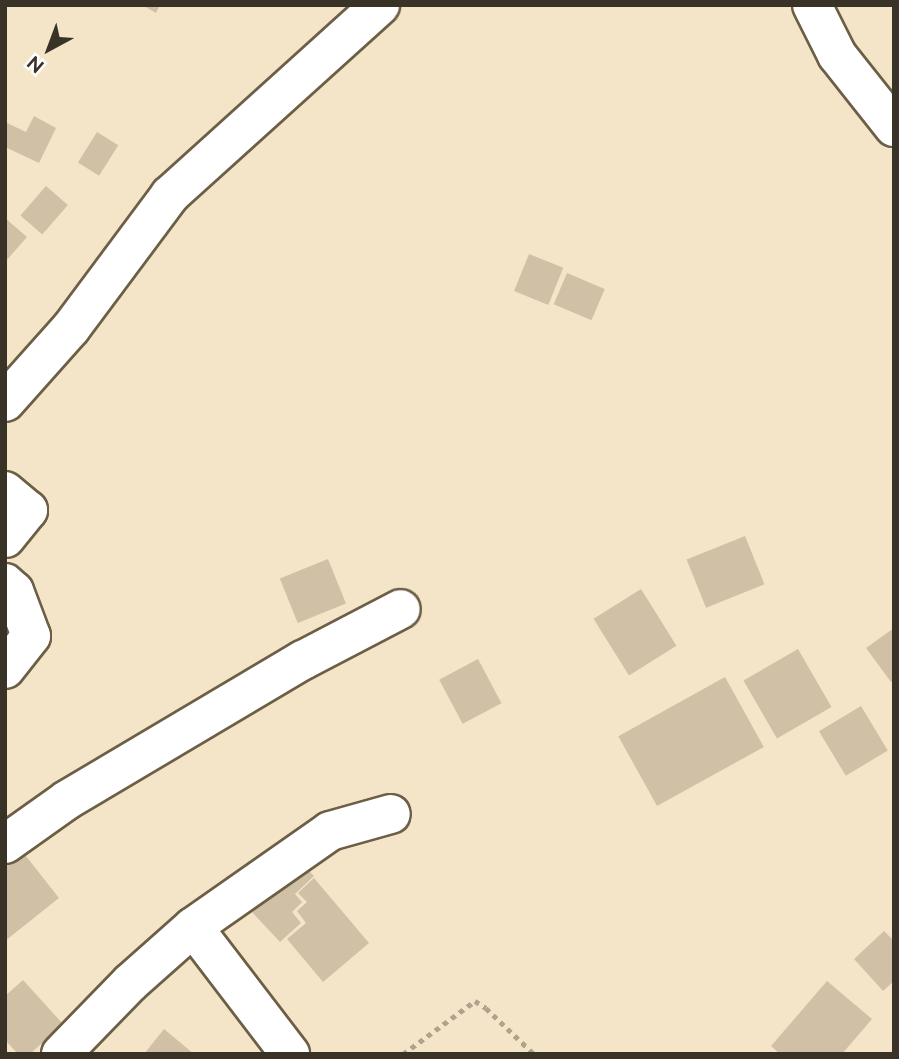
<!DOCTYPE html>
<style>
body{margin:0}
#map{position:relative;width:899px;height:1059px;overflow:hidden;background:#f4e5c9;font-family:Raleway,sans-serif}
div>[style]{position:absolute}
.building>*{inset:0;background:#d0c1a6;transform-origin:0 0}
.path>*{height:4.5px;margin-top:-2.25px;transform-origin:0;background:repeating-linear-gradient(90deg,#afa38d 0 5px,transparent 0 10px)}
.roads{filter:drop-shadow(2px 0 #6c5f46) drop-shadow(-2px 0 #6c5f46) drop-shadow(0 2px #6c5f46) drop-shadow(0 -2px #6c5f46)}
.minor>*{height:38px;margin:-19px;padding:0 19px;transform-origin:19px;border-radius:19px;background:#fff}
span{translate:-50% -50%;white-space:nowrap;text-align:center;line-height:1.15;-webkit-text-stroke:5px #fff;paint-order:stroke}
.frame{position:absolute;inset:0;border:7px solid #383227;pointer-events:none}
.north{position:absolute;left:14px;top:14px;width:70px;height:70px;-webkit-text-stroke:5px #fff;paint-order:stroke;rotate:221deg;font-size:19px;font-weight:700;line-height:28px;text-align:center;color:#383227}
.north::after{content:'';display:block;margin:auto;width:24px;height:32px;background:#383227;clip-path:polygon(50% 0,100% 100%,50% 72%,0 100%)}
</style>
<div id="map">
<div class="building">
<i style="clip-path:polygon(142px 5px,160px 5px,156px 13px)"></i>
<i style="clip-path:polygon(34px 116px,56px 128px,39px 163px,5px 147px,5px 122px,26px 132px)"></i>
<i style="left:97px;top:132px;width:25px;height:36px;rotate:32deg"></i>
<i style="left:46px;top:186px;width:29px;height:39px;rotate:41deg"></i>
<i style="clip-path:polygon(5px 218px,27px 237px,5px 262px)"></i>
<i style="left:529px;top:254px;width:37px;height:40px;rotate:22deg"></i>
<i style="left:567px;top:273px;width:41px;height:34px;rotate:23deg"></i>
<i style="left:745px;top:536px;width:52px;height:63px;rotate:68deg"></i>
<i style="left:328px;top:559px;width:48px;height:52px;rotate:68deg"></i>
<i style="left:641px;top:589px;width:67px;height:56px;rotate:58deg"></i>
<i style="clip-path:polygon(894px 628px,894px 680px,891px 682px,866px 648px)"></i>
<i style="left:798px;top:649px;width:67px;height:63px;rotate:60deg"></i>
<i style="left:478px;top:659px;width:50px;height:44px;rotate:62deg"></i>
<i style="left:725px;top:677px;width:80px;height:122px;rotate:61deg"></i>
<i style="left:861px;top:706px;width:52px;height:49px;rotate:59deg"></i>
<i style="clip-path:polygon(22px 851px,59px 898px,5px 941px,5px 864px)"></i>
<i style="clip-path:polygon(303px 865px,314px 876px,295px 894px,302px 902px,292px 912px,301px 923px,280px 942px,252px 912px)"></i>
<i style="clip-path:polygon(314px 878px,369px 943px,323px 982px,287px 939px,306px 923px,297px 911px,307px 902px,298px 893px)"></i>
<i style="clip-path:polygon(884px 931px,894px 941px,894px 981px,883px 991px,854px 959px)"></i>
<i style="clip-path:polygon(23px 980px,63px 1024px,30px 1054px,18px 1054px,5px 1040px,5px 996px)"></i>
<i style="clip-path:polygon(827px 981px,872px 1019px,842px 1054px,780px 1054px,771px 1046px)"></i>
<i style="clip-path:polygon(164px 1029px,194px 1054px,144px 1054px)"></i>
</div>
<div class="path">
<i style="left:403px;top:1054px;width:89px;rotate:-36.4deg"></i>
<i style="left:475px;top:1001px;width:13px;rotate:32deg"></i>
<i style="left:486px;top:1008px;width:66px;rotate:43.8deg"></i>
</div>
<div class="roads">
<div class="minor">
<i style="left:812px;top:5px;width:56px;rotate:63.4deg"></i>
<i style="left:837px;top:55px;width:92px;rotate:51.6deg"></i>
<i style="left:5px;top:402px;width:99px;rotate:-48.3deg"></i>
<i style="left:71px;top:328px;width:166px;rotate:-53.3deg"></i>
<i style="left:170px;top:195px;width:283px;rotate:-42.1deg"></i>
<i style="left:5px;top:491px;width:30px;rotate:40deg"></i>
<i style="left:28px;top:510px;width:36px;rotate:129deg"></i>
<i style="left:5px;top:583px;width:12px;rotate:42deg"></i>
<i style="left:14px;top:591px;width:48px;rotate:69.3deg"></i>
<i style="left:31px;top:636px;width:42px;rotate:128.2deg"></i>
<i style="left:5px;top:844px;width:76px;rotate:-35.4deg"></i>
<i style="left:67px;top:800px;width:274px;rotate:-30.7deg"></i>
<i style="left:303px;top:660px;width:110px;rotate:-27.5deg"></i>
<i style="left:193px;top:927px;width:167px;rotate:-35deg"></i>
<i style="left:330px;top:831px;width:63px;rotate:-15.6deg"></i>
<i style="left:61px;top:1054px;width:99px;rotate:-45.8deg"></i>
<i style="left:130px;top:983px;width:84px;rotate:-41.6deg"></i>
<i style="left:193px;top:927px;width:160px;rotate:52.6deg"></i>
</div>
</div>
<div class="frame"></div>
<div class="north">N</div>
</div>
